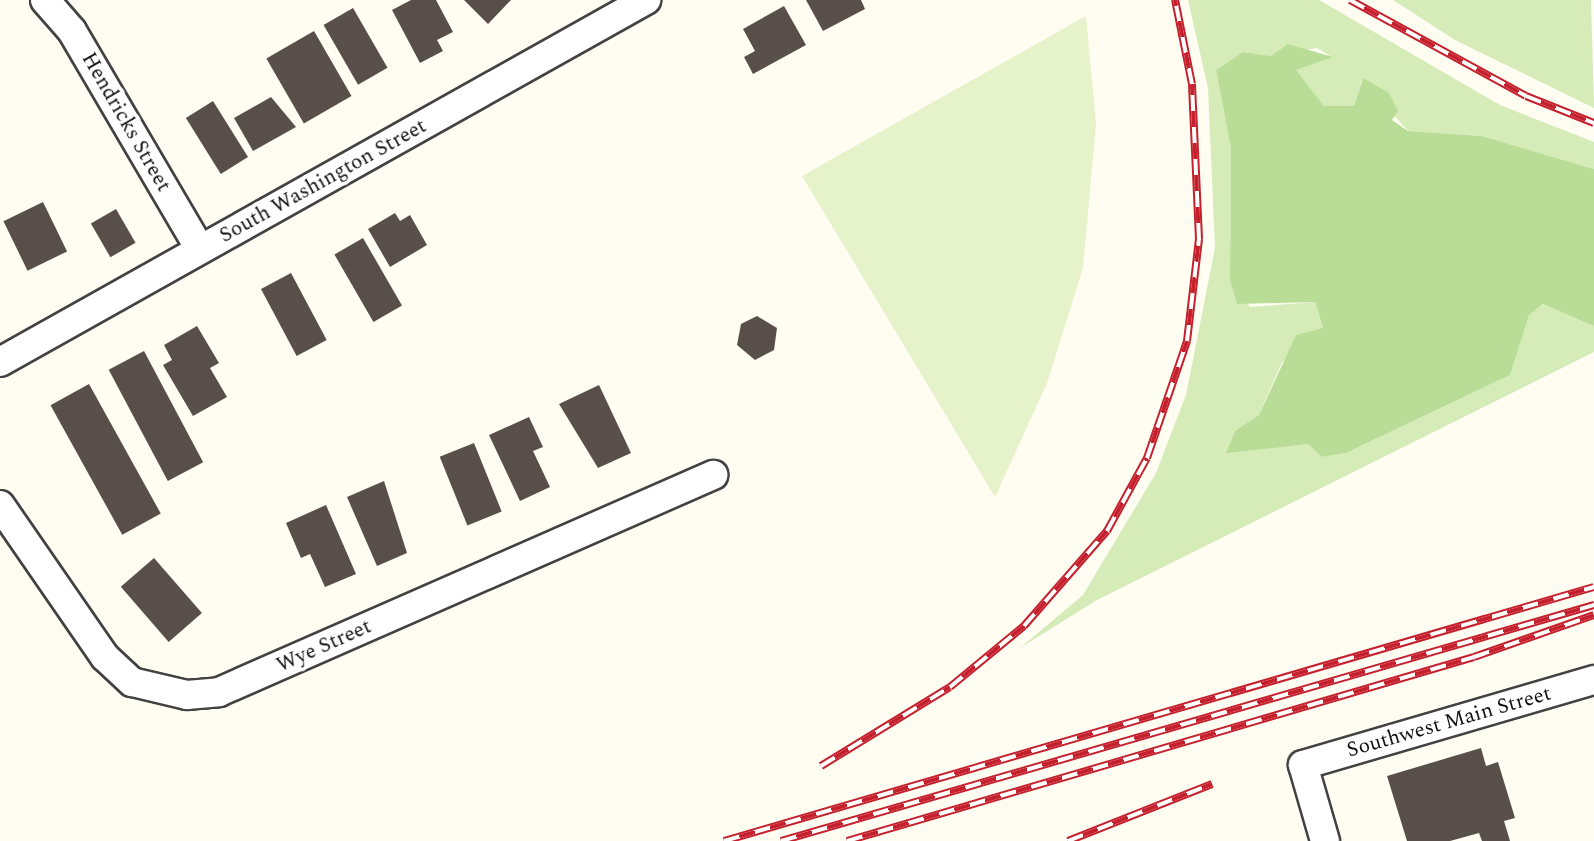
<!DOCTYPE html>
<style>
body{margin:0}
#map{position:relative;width:1594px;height:841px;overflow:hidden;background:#fffcf1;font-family:Spectral,serif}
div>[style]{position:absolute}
.green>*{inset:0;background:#d5ecb8}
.forest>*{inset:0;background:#b9dd97}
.pitch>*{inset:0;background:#e6f2ca}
.building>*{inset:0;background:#584f4b;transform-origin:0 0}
.roads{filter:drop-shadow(2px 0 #424242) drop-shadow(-2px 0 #424242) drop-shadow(0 2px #424242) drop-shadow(0 -2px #424242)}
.minor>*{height:28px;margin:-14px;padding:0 14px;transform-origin:14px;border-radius:14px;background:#fff}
.rail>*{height:8px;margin-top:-4px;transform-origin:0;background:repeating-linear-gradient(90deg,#fff 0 16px,#c5202e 0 32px);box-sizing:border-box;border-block:2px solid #c5202e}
span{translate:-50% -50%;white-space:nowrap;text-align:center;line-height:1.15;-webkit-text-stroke:7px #fff;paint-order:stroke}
.street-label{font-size:21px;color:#0f0f0f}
</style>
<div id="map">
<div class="green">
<i style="clip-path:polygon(1188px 0,1319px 0,1500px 105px,1594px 142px,1594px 169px,1482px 136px,1408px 131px,1362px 79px,1354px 106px,1324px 106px,1295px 70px,1332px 57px,1317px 48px,1271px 56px,1243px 52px,1216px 70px,1231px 149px,1230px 280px,1250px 307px,1315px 302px,1323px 328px,1282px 362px,1259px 415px,1236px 430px,1254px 449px,1308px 444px,1322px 457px,1346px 453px,1510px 375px,1529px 314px,1544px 304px,1594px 326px,1594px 352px,1097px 600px,1020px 648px,1083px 595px,1156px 473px,1186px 395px,1215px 248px,1208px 88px)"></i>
<i style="clip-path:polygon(1393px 0,1591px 0,1594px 108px,1455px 40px)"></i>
</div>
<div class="forest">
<i style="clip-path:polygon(1288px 44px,1333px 57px,1296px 70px,1324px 106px,1354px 106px,1363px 78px,1389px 93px,1398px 111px,1392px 120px,1408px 131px,1482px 136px,1594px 169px,1594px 326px,1543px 304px,1529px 315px,1510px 375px,1346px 453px,1322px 457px,1308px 444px,1226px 453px,1236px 430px,1259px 415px,1296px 335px,1323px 328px,1315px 302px,1237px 304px,1230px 280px,1231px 149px,1216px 70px,1243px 52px,1271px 56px)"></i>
</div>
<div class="pitch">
<i style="clip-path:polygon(1086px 16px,1096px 124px,1083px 268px,1047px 383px,995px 497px,802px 176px)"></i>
</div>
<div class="building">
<i style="clip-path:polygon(411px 0,436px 0,453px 32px,437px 40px,443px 51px,420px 63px,392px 10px)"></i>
<i style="clip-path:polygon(464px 0,511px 0,488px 24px)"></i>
<i style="clip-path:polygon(806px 0,861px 0,865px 9px,823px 31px)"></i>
<i style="clip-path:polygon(784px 6px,806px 45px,753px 74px,744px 57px,755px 51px,743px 29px)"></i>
<i style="left:353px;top:8px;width:69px;height:34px;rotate:60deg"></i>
<i style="left:314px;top:31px;width:75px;height:55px;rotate:60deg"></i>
<i style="clip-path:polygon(271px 97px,296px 127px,253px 151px,234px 118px)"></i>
<i style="left:213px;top:101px;width:66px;height:32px;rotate:58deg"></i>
<i style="left:43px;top:202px;width:55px;height:44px;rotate:64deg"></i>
<i style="left:116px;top:209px;width:39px;height:29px;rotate:60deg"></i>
<i style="clip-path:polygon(395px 213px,400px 221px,410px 215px,427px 245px,390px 267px,368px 229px)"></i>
<i style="left:363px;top:238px;width:78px;height:33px;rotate:60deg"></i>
<i style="left:291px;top:273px;width:76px;height:34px;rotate:62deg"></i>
<i style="clip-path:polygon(757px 316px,777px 328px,774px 350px,755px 360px,737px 345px,741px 324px)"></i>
<i style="clip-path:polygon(197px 326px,219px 363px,210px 368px,227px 397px,193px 416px,163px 365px,172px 360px,164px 345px)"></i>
<i style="left:144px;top:351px;width:126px;height:40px;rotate:62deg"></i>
<i style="left:89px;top:384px;width:148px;height:44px;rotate:61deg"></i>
<i style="clip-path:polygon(599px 385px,631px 453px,598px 468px,559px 404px)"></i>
<i style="clip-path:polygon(529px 417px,543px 447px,533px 451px,550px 487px,520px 501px,489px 435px)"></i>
<i style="left:474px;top:443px;width:74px;height:37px;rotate:68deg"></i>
<i style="clip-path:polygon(384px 481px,407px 553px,377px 566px,347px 497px)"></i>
<i style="clip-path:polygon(326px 505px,356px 574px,325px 587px,310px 554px,301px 558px,286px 523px)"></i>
<i style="left:154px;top:558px;width:73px;height:44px;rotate:49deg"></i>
<i style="clip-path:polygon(1481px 748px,1486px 766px,1498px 762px,1515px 818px,1504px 821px,1510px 841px,1482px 841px,1479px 833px,1450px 841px,1407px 841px,1387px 776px)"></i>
</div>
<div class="roads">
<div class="minor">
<i style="left:45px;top:0;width:41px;rotate:48.9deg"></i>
<i style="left:72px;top:31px;width:253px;rotate:59.6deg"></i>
<i style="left:0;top:362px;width:741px;rotate:-29.27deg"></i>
<i style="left:0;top:505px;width:185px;rotate:55.4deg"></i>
<i style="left:105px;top:657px;width:37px;rotate:43deg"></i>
<i style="left:132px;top:682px;width:57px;rotate:13.3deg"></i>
<i style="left:187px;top:695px;width:32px;rotate:-5deg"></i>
<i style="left:219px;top:692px;width:540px;rotate:-23.71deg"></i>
<i style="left:1325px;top:841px;width:79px;rotate:-106.1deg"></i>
<i style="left:1303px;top:765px;width:303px;rotate:-16.3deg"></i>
</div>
</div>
<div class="rail">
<i style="left:1350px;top:0;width:200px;rotate:28.6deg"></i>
<i style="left:1526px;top:96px;width:73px;rotate:21.7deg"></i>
<i style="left:821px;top:766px;width:151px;rotate:-31.5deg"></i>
<i style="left:950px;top:687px;width:96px;rotate:-39.5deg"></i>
<i style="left:1024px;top:626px;width:126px;rotate:-48.9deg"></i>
<i style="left:1107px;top:531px;width:83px;rotate:-61.3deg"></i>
<i style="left:1147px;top:458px;width:124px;rotate:-71.1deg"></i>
<i style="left:1187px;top:341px;width:103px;rotate:-83.3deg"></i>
<i style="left:1199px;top:239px;width:155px;rotate:-92.6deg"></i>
<i style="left:1192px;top:84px;width:86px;rotate:-101.4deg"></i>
<i style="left:724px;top:841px;width:906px;rotate:-16.28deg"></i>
<i style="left:781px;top:841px;width:847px;rotate:-16.19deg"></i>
<i style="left:847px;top:841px;width:653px;rotate:-16.35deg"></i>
<i style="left:1474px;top:657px;width:127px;rotate:-19.3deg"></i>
<i style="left:1068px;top:841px;width:155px;rotate:-21.6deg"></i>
</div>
<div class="street-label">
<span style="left:126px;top:122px;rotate:60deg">Hendricks Street</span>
<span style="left:323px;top:181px;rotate:-29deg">South Washington Street</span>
<span style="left:324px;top:646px;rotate:-24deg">Wye Street</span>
<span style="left:1449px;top:722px;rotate:-16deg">Southwest Main Street</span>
</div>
</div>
